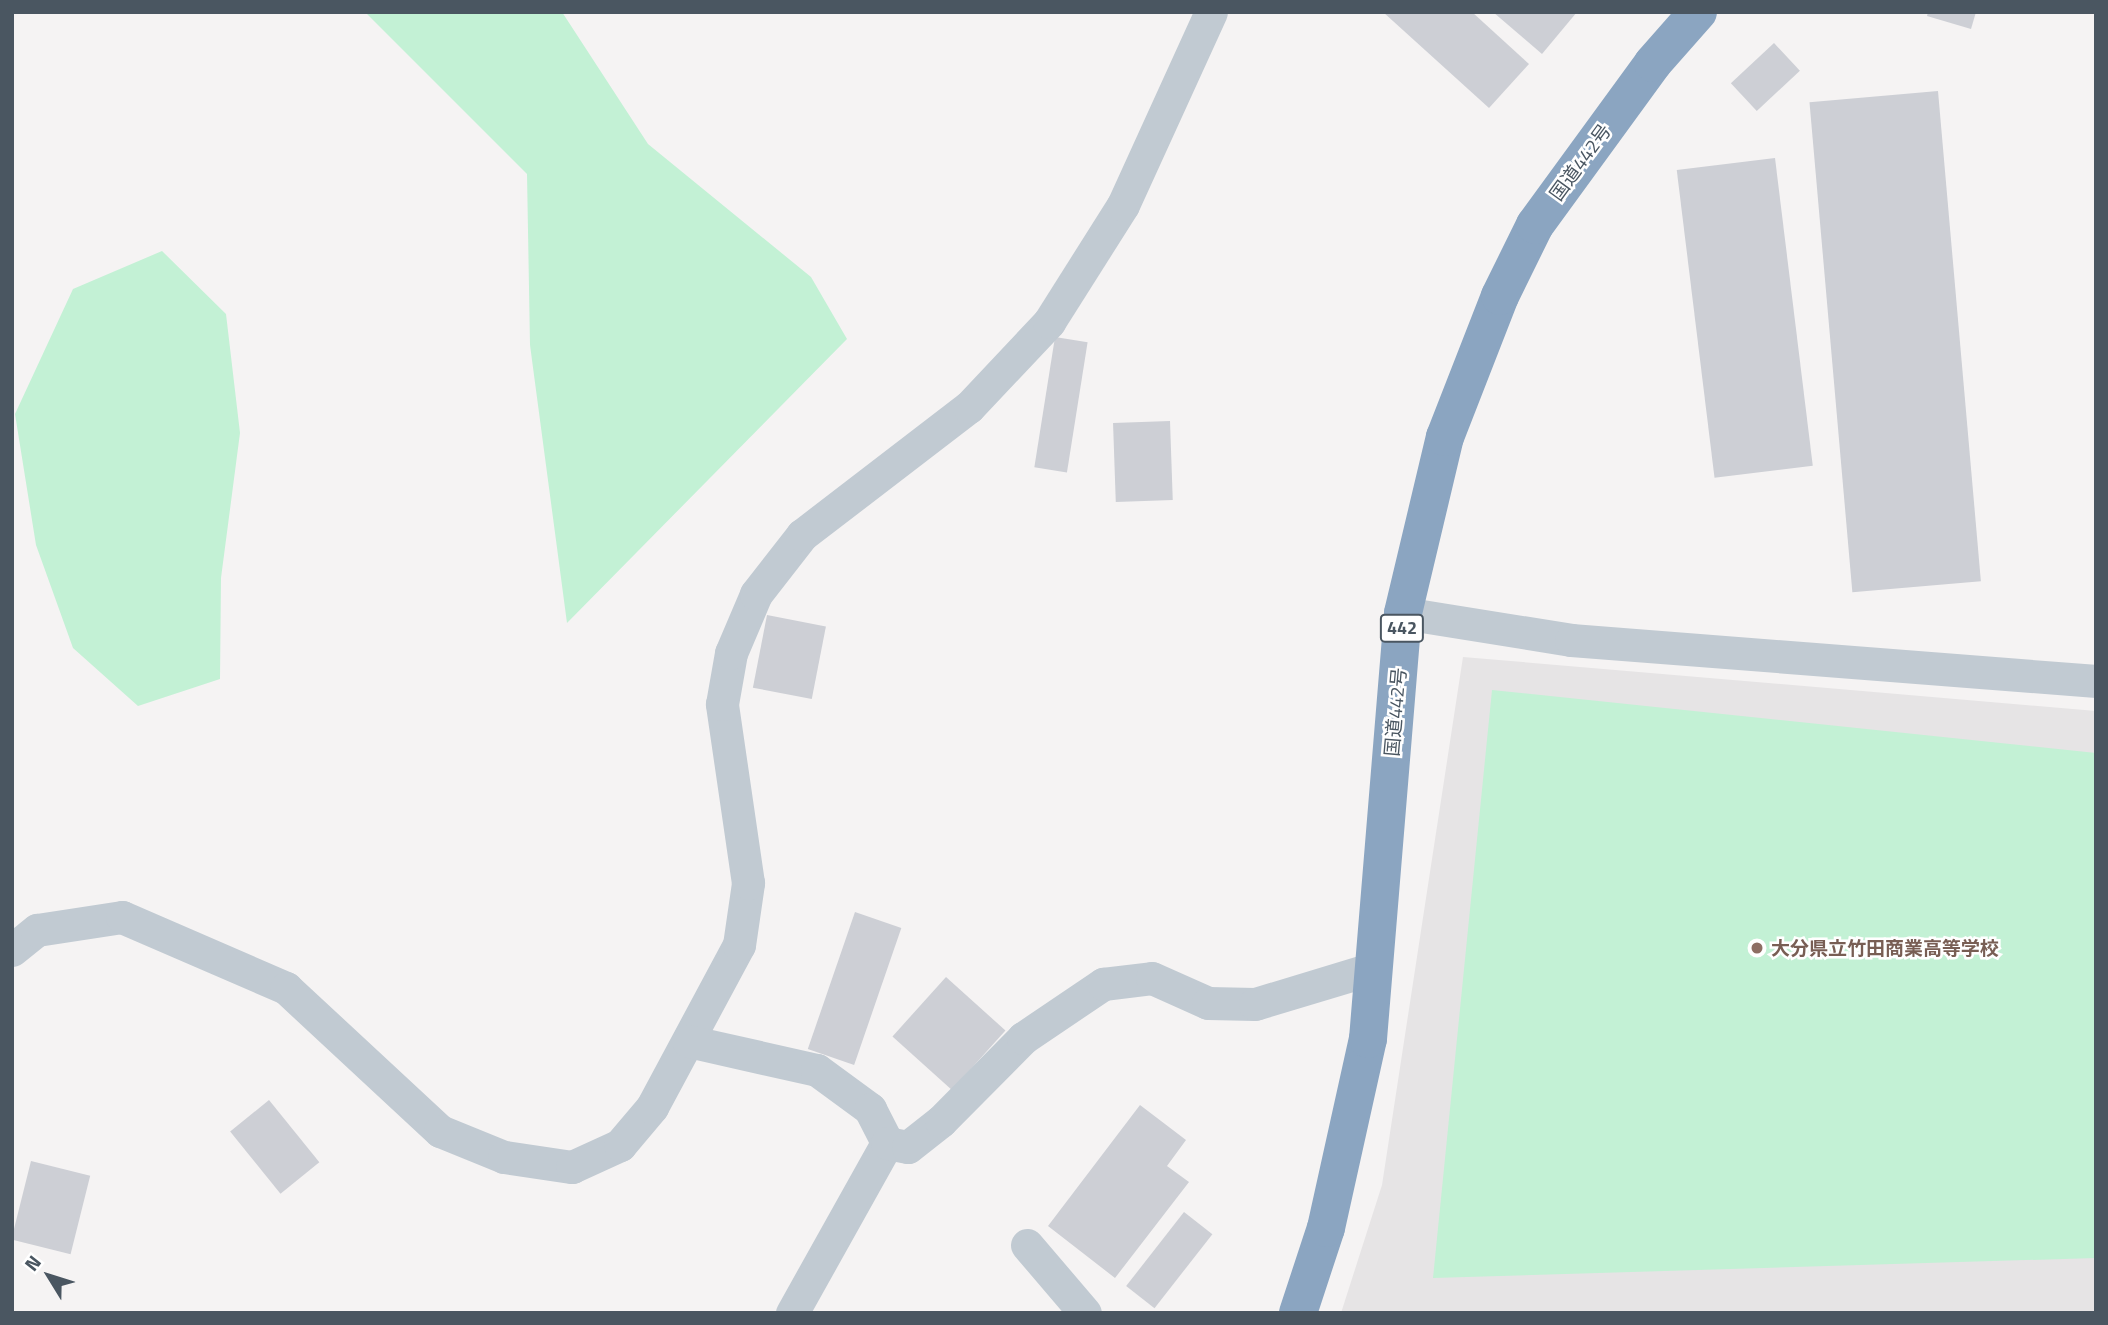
<!DOCTYPE html>
<meta charset="utf-8">
<style>
body{margin:0}
#map{position:relative;width:2108px;height:1325px;overflow:hidden;background:#f5f3f3;font-family:"Titillium Web","Noto Sans JP",sans-serif}
div>[style]{position:absolute}
.education>*{inset:0;background:#e6e4e5}
.green>*{inset:0;background:#c3f1d5}
.building>*{inset:0;background:#cdcfd5;transform-origin:0 0}
.street>*{height:33px;margin:-16.5px;padding:0 16.5px;transform-origin:16.5px;border-radius:16.5px;background:#c1cad2}
.highway>*{height:38px;margin:-19px;padding:0 19px;transform-origin:19px;border-radius:19px;background:#8ba5c1}
.dots>*{width:19px;height:19px;translate:-50% -50%;box-sizing:border-box;border:4px solid #fff;border-radius:50%}
span{translate:-50% -50%;white-space:nowrap;text-align:center;line-height:1.15;-webkit-text-stroke:5px #fff;paint-order:stroke}
.shield-label span{padding:2px 5px;background:#fff;border:2px solid;border-radius:5px;-webkit-text-stroke-width:0}
.shield-label{font-size:18px;color:#4a5661;font-weight:700}
.street-label{font-size:19px;color:#4a5661}
.education-label{font-size:19px;color:#785e54;font-weight:700}
.left{translate:0 -50%;text-align:left}
.frame{position:absolute;inset:0;border:14px solid #4a5661;pointer-events:none}
.north{position:absolute;left:14px;top:1241px;width:70px;height:70px;-webkit-text-stroke:5px #fff;paint-order:stroke;rotate:308deg;font-size:19px;font-weight:700;line-height:28px;text-align:center;color:#4a5661}
.north::after{content:'';display:block;margin:auto;width:24px;height:32px;background:#4a5661;clip-path:polygon(50% 0,100% 100%,50% 72%,0 100%)}
</style>
<div id="map">
<div class="education">
<i style="clip-path:polygon(1463px 657px,2096px 711px,2096px 1313px,1341px 1313px,1382px 1185px)"></i>
</div>
<div class="green">
<i style="clip-path:polygon(365px 12px,562px 12px,648px 144px,811px 277px,847px 339px,567px 623px,530px 345px,527px 174px)"></i>
<i style="clip-path:polygon(162px 251px,226px 314px,240px 433px,221px 578px,220px 679px,138px 706px,73px 648px,36px 545px,15px 414px,73px 289px)"></i>
<i style="clip-path:polygon(1492px 690px,2096px 753px,2096px 1258px,1433px 1278px)"></i>
</div>
<div class="building">
<i style="clip-path:polygon(1383px 12px,1472px 12px,1529px 64px,1489px 108px)"></i>
<i style="clip-path:polygon(1493px 12px,1577px 12px,1542px 54px)"></i>
<i style="clip-path:polygon(1928px 12px,1976px 12px,1971px 29px,1927px 16px)"></i>
<i style="left:1774px;top:43px;width:38px;height:59px;rotate:47deg"></i>
<i style="left:1938px;top:91px;width:492px;height:129px;rotate:85deg"></i>
<i style="left:1775px;top:158px;width:310px;height:99px;rotate:83deg"></i>
<i style="left:1055px;top:337px;width:33px;height:132px;rotate:9deg"></i>
<i style="left:1170px;top:421px;width:79px;height:57px;rotate:88deg"></i>
<i style="left:767px;top:615px;width:60px;height:74px;rotate:11deg"></i>
<i style="left:855px;top:912px;width:49px;height:145px;rotate:19deg"></i>
<i style="left:946px;top:977px;width:80px;height:80px;rotate:42deg"></i>
<i style="left:269px;top:1100px;width:80px;height:50px;rotate:51deg"></i>
<i style="clip-path:polygon(1140px 1105px,1186px 1140px,1167px 1166px,1189px 1182px,1115px 1278px,1048px 1226px)"></i>
<i style="left:31px;top:1161px;width:61px;height:81px;rotate:14deg"></i>
<i style="left:1184px;top:1212px;width:36px;height:94px;rotate:38deg"></i>
</div>
<div class="street">
<i style="left:1403px;top:613px;width:170px;rotate:9.1deg"></i>
<i style="left:1571px;top:640px;width:527px;rotate:4.47deg"></i>
<i style="left:12px;top:950px;width:32px;rotate:-39deg"></i>
<i style="left:37px;top:930px;width:86px;rotate:-8.7deg"></i>
<i style="left:122px;top:917px;width:179px;rotate:23.4deg"></i>
<i style="left:286px;top:988px;width:210px;rotate:42.9deg"></i>
<i style="left:440px;top:1131px;width:69px;rotate:22.1deg"></i>
<i style="left:504px;top:1157px;width:69px;rotate:8.4deg"></i>
<i style="left:572px;top:1167px;width:53px;rotate:-24.6deg"></i>
<i style="left:620px;top:1145px;width:50px;rotate:-49.9deg"></i>
<i style="left:652px;top:1107px;width:184px;rotate:-61.8deg"></i>
<i style="left:739px;top:945px;width:63px;rotate:-81.7deg"></i>
<i style="left:748px;top:883px;width:181px;rotate:-98.3deg"></i>
<i style="left:722px;top:704px;width:52px;rotate:-80deg"></i>
<i style="left:731px;top:653px;width:64px;rotate:-67deg"></i>
<i style="left:756px;top:594px;width:75px;rotate:-52.1deg"></i>
<i style="left:802px;top:535px;width:210px;rotate:-37.5deg"></i>
<i style="left:969px;top:407px;width:117px;rotate:-46.7deg"></i>
<i style="left:1049px;top:322px;width:138px;rotate:-57.7deg"></i>
<i style="left:1123px;top:205px;width:212px;rotate:-65.5deg"></i>
<i style="left:688px;top:1041px;width:132px;rotate:12.7deg"></i>
<i style="left:817px;top:1070px;width:66px;rotate:36.3deg"></i>
<i style="left:870px;top:1109px;width:38px;rotate:63deg"></i>
<i style="left:887px;top:1143px;width:195px;rotate:119.2deg"></i>
<i style="left:887px;top:1143px;width:21px;rotate:11deg"></i>
<i style="left:908px;top:1147px;width:42px;rotate:-38.2deg"></i>
<i style="left:941px;top:1121px;width:117px;rotate:-45.3deg"></i>
<i style="left:1023px;top:1038px;width:97px;rotate:-34deg"></i>
<i style="left:1103px;top:984px;width:49px;rotate:-7deg"></i>
<i style="left:1152px;top:978px;width:61px;rotate:24.1deg"></i>
<i style="left:1208px;top:1003px;width:47px;rotate:1.2deg"></i>
<i style="left:1255px;top:1004px;width:124px;rotate:-16.8deg"></i>
<i style="left:1027px;top:1245px;width:89px;rotate:49.5deg"></i>
</div>
<div class="highway">
<i style="left:1298px;top:1313px;width:89px;rotate:-71.8deg"></i>
<i style="left:1326px;top:1228px;width:194px;rotate:-77.5deg"></i>
<i style="left:1368px;top:1039px;width:427px;rotate:-85.3deg"></i>
<i style="left:1403px;top:613px;width:181px;rotate:-76.6deg"></i>
<i style="left:1445px;top:437px;width:151px;rotate:-68.7deg"></i>
<i style="left:1500px;top:296px;width:79px;rotate:-63.8deg"></i>
<i style="left:1535px;top:225px;width:200px;rotate:-53.9deg"></i>
<i style="left:1653px;top:63px;width:68px;rotate:-48.6deg"></i>
</div>
<div class="dots">
<i style="left:1757px;top:948px;background:#8d6e63"></i>
</div>
<div class="shield-label">
<span style="left:1402px;top:628px">442</span>
</div>
<div class="street-label">
<span style="left:1580px;top:162px;rotate:-54deg">国道442号</span>
<span style="left:1395px;top:712px;rotate:-85deg">国道442号</span>
</div>
<div class="education-label">
<span class="left" style="left:1771px;top:948px">大分県立竹田商業高等学校</span>
</div>
<div class="frame"></div>
<div class="north">N</div>
</div>
